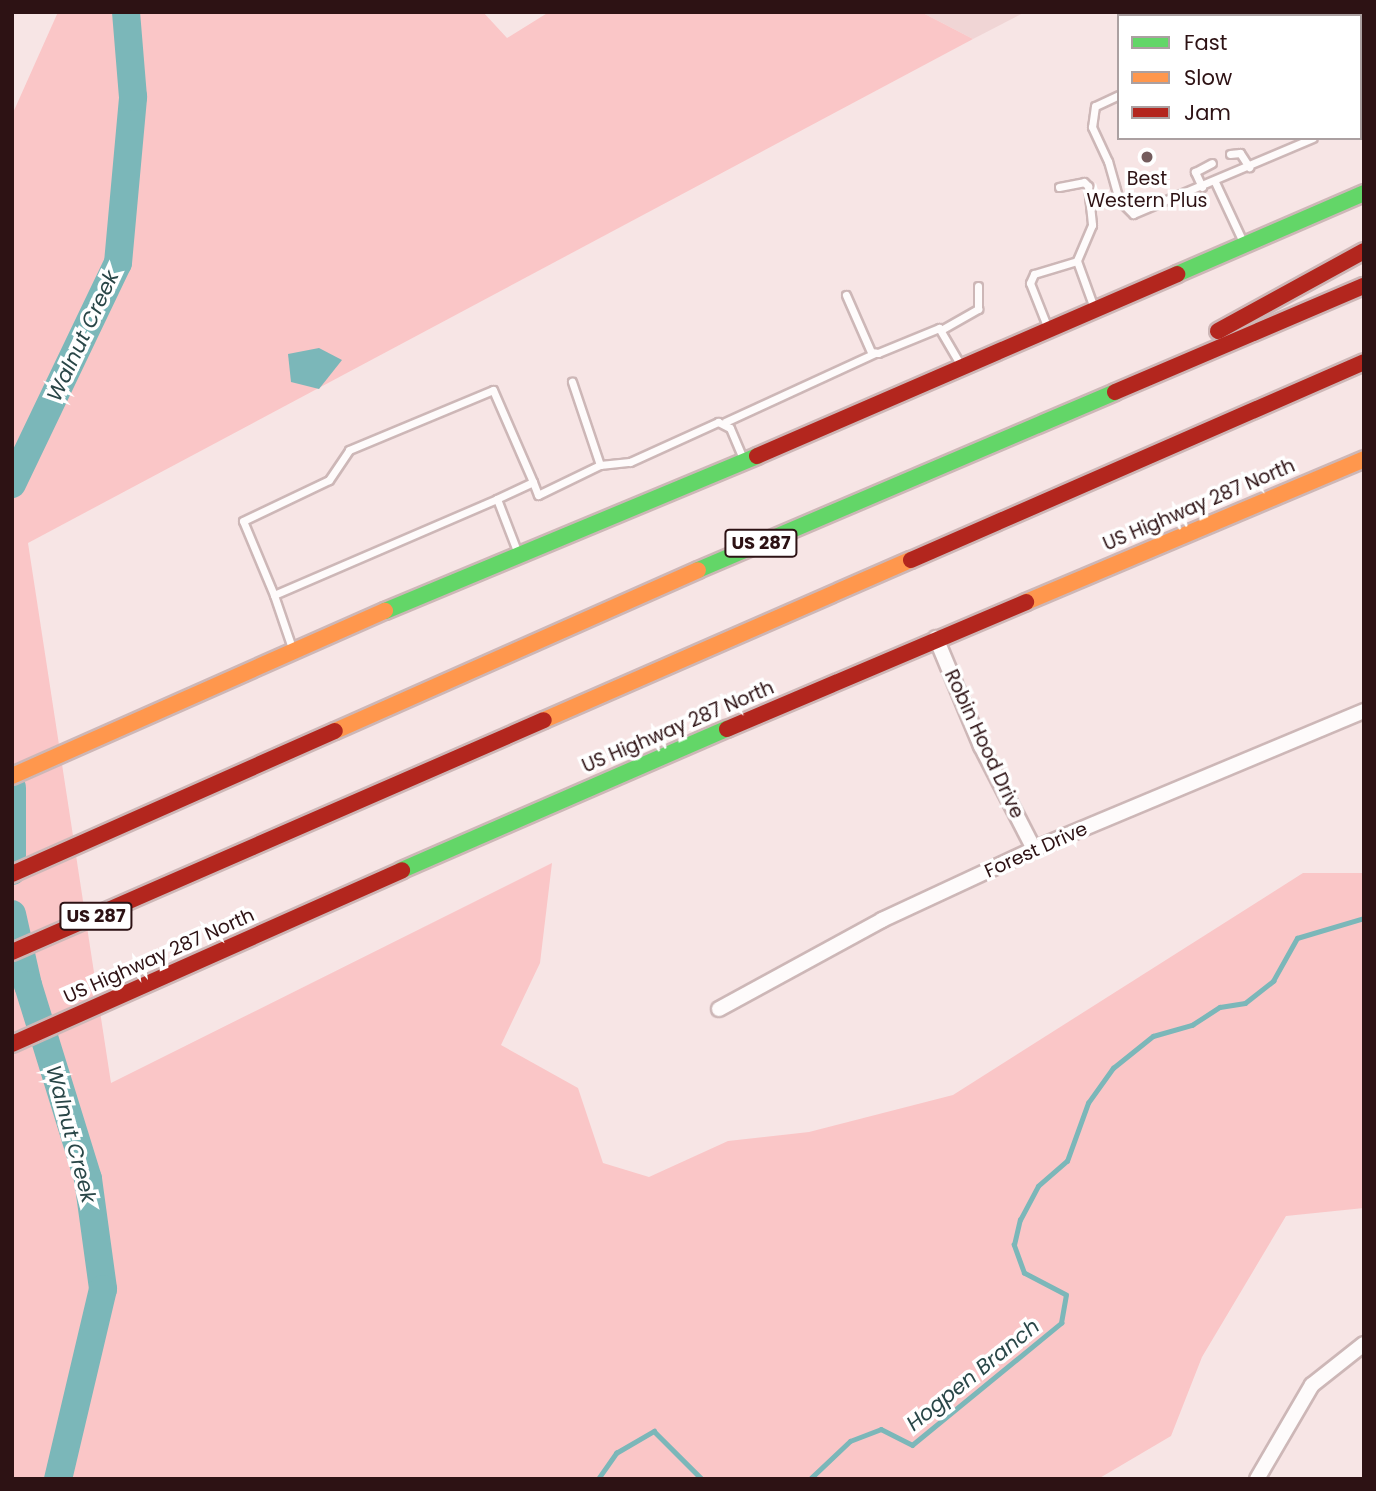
<!DOCTYPE html>
<style>
body{margin:0}
#map{position:relative;width:1376px;height:1491px;overflow:hidden;background:#f7e5e5;font-family:Poppins,sans-serif}
div>[style]{position:absolute}
.built>*{inset:0;background:#f0d5d5}
.green>*{inset:0;background:#fac6c7}
.water>*{inset:0;background:#7bb7b9}
.stream>*{height:4.5px;margin:-2.25px;padding:0 2.25px;transform-origin:2.25px;border-radius:2.25px;background:#7bb7b9}
.river>*{height:28px;margin:-14px;padding:0 14px;transform-origin:14px;border-radius:14px;background:#7bb7b9}
.roads{filter:drop-shadow(2px 0 #cdb7b7) drop-shadow(-2px 0 #cdb7b7) drop-shadow(0 2px #cdb7b7) drop-shadow(0 -2px #cdb7b7)}
.lane>*{height:7px;margin:-3.5px;padding:0 3.5px;transform-origin:3.5px;border-radius:3.5px;background:#fefbfb}
.street>*{height:14px;margin:-7px;padding:0 7px;transform-origin:7px;border-radius:7px;background:#fefbfb}
.fast>*{height:16px;margin:-8px;padding:0 8px;transform-origin:8px;border-radius:8px;background:#63d668}
.slow>*{height:16px;margin:-8px;padding:0 8px;transform-origin:8px;border-radius:8px;background:#ff974d}
.jam>*{height:16px;margin:-8px;padding:0 8px;transform-origin:8px;border-radius:8px;background:#b3261e}
.dots>*{width:19px;height:19px;translate:-50% -50%;box-sizing:border-box;border:4px solid #fff;border-radius:50%}
span{translate:-50% -50%;white-space:nowrap;text-align:center;line-height:1.15;-webkit-text-stroke:7px #fff;paint-order:stroke}
.shield-label span{padding:2px 5px;background:#fff;border:2px solid;border-radius:5px;-webkit-text-stroke-width:0}
.shield-label{font-size:18px;color:#2d1214;font-weight:700}
.poi-label{font-size:19px;color:#2d1214}
.street-label{font-size:19px;color:#2d1214}
.water-label{font-size:21px;color:#294647;font-style:italic}
.frame{position:absolute;inset:0;border:14px solid #2d1214;pointer-events:none}
.legend{position:absolute;left:1117px;top:14px;width:245px;height:126px;box-sizing:border-box;background:#fff;border:2px solid #aba0a1;margin:0;padding:9px 12px;list-style:none;font-size:21px;color:#2d1214}
.legend li{display:flex;align-items:center;gap:14px;height:35px}
.legend b{width:35px;border:2px solid #aba0a1}
</style>
<div id="map">
<div class="built">
<i style="clip-path:polygon(921px 12px,1025px 12px,973px 39px)"></i>
</div>
<div class="green">
<i style="clip-path:polygon(58px 12px,483px 12px,507px 38px,549px 12px,921px 12px,973px 39px,28px 543px,111px 1083px,552px 863px,540px 963px,501px 1045px,578px 1088px,603px 1163px,649px 1177px,728px 1141px,809px 1132px,953px 1095px,1303px 873px,1364px 873px,1364px 1208px,1286px 1216px,1202px 1357px,1171px 1436px,1098px 1479px,12px 1479px,12px 115px)"></i>
</div>
<div class="water">
<i style="clip-path:polygon(319px 348px,342px 360px,319px 389px,291px 382px,288px 354px)"></i>
</div>
<div class="stream">
<i style="left:598px;top:1479px;width:32px;rotate:-55deg"></i>
<i style="left:616px;top:1453px;width:44px;rotate:-30.1deg"></i>
<i style="left:654px;top:1431px;width:68px;rotate:45deg"></i>
<i style="left:810px;top:1479px;width:55px;rotate:-43.5deg"></i>
<i style="left:850px;top:1441px;width:33px;rotate:-21deg"></i>
<i style="left:881px;top:1429px;width:35px;rotate:27deg"></i>
<i style="left:912px;top:1445px;width:193px;rotate:-39.3deg"></i>
<i style="left:1061px;top:1323px;width:28px;rotate:-80deg"></i>
<i style="left:1066px;top:1295px;width:47px;rotate:-152.4deg"></i>
<i style="left:1024px;top:1273px;width:30px;rotate:-110deg"></i>
<i style="left:1014px;top:1245px;width:26px;rotate:-77deg"></i>
<i style="left:1020px;top:1220px;width:38px;rotate:-62deg"></i>
<i style="left:1038px;top:1186px;width:38px;rotate:-41deg"></i>
<i style="left:1067px;top:1161px;width:62px;rotate:-70.1deg"></i>
<i style="left:1088px;top:1103px;width:43px;rotate:-54.5deg"></i>
<i style="left:1113px;top:1068px;width:51px;rotate:-38.7deg"></i>
<i style="left:1153px;top:1036px;width:41px;rotate:-15.8deg"></i>
<i style="left:1192px;top:1025px;width:33px;rotate:-33deg"></i>
<i style="left:1220px;top:1007px;width:25px;rotate:-9deg"></i>
<i style="left:1245px;top:1003px;width:36px;rotate:-38deg"></i>
<i style="left:1273px;top:981px;width:49px;rotate:-60.8deg"></i>
<i style="left:1297px;top:938px;width:70px;rotate:-16.6deg"></i>
</div>
<div class="river">
<i style="left:12px;top:484px;width:245px;rotate:-64.4deg"></i>
<i style="left:118px;top:263px;width:167px;rotate:-84.8deg"></i>
<i style="left:133px;top:97px;width:85px;rotate:-94.7deg"></i>
<i style="left:12px;top:788px;width:83px;rotate:90deg"></i>
<i style="left:12px;top:914px;width:73px;rotate:77.3deg"></i>
<i style="left:28px;top:985px;width:203px;rotate:72.8deg"></i>
<i style="left:88px;top:1179px;width:111px;rotate:82.2deg"></i>
<i style="left:103px;top:1289px;width:195px;rotate:103.3deg"></i>
</div>
<div class="roads">
<div class="lane">
<i style="left:1283px;top:16px;width:7px;rotate:-34deg"></i>
<i style="left:1119px;top:95px;width:26px;rotate:155deg"></i>
<i style="left:1095px;top:106px;width:21px;rotate:98deg"></i>
<i style="left:1092px;top:127px;width:38px;rotate:65deg"></i>
<i style="left:1108px;top:161px;width:41px;rotate:74.2deg"></i>
<i style="left:1119px;top:200px;width:20px;rotate:45deg"></i>
<i style="left:1133px;top:214px;width:195px;rotate:-22.9deg"></i>
<i style="left:1360px;top:117px;width:4px;rotate:-14deg"></i>
<i style="left:1230px;top:154px;width:10px;rotate:-6deg"></i>
<i style="left:1240px;top:153px;width:17px;rotate:57deg"></i>
<i style="left:1215px;top:182px;width:66px;rotate:65deg"></i>
<i style="left:1059px;top:187px;width:25px;rotate:-11deg"></i>
<i style="left:1084px;top:182px;width:6px;rotate:45deg"></i>
<i style="left:1088px;top:186px;width:39px;rotate:84deg"></i>
<i style="left:1092px;top:225px;width:39px;rotate:113deg"></i>
<i style="left:1202px;top:187px;width:17px;rotate:-115deg"></i>
<i style="left:1195px;top:172px;width:19px;rotate:-28deg"></i>
<i style="left:846px;top:295px;width:62px;rotate:66.3deg"></i>
<i style="left:871px;top:352px;width:7px;rotate:8deg"></i>
<i style="left:878px;top:353px;width:66px;rotate:-22.3deg"></i>
<i style="left:939px;top:328px;width:42px;rotate:59.7deg"></i>
<i style="left:1047px;top:326px;width:46px;rotate:-111.6deg"></i>
<i style="left:1030px;top:283px;width:10px;rotate:-66deg"></i>
<i style="left:1034px;top:274px;width:45px;rotate:-16.8deg"></i>
<i style="left:1077px;top:261px;width:50px;rotate:70.1deg"></i>
<i style="left:941px;top:330px;width:43px;rotate:-29.6deg"></i>
<i style="left:978px;top:309px;width:23px;rotate:-90deg"></i>
<i style="left:725px;top:422px;width:165px;rotate:-24.7deg"></i>
<i style="left:600px;top:465px;width:30px;rotate:-6deg"></i>
<i style="left:630px;top:462px;width:97px;rotate:-24.4deg"></i>
<i style="left:718px;top:422px;width:13px;rotate:27deg"></i>
<i style="left:730px;top:428px;width:33px;rotate:67deg"></i>
<i style="left:533px;top:482px;width:14px;rotate:69deg"></i>
<i style="left:538px;top:495px;width:69px;rotate:-25.8deg"></i>
<i style="left:600px;top:465px;width:88px;rotate:-108.6deg"></i>
<i style="left:274px;top:595px;width:80px;rotate:-112.7deg"></i>
<i style="left:243px;top:521px;width:95px;rotate:-25.5deg"></i>
<i style="left:329px;top:480px;width:36px;rotate:-56deg"></i>
<i style="left:349px;top:450px;width:156px;rotate:-22.6deg"></i>
<i style="left:493px;top:390px;width:100px;rotate:66.5deg"></i>
<i style="left:533px;top:482px;width:40px;rotate:155deg"></i>
<i style="left:497px;top:499px;width:61px;rotate:68.9deg"></i>
<i style="left:291px;top:645px;width:53px;rotate:-108.8deg"></i>
<i style="left:274px;top:595px;width:243px;rotate:-23.3deg"></i>
</div>
<div class="street">
<i style="left:936px;top:638px;width:117px;rotate:67.4deg"></i>
<i style="left:981px;top:746px;width:116px;rotate:62.8deg"></i>
<i style="left:719px;top:1009px;width:186px;rotate:-28.6deg"></i>
<i style="left:882px;top:920px;width:168px;rotate:-25deg"></i>
<i style="left:1034px;top:849px;width:358px;rotate:-22.7deg"></i>
<i style="left:1257px;top:1479px;width:109px;rotate:-59.7deg"></i>
<i style="left:1312px;top:1385px;width:66px;rotate:-38.3deg"></i>
</div>
<div class="fast">
<i style="left:1177px;top:274px;width:204px;rotate:-23.4deg"></i>
<i style="left:698px;top:570px;width:453px;rotate:-23.1deg"></i>
<i style="left:385px;top:611px;width:403px;rotate:-22.6deg"></i>
<i style="left:402px;top:870px;width:354px;rotate:-23.5deg"></i>
</div>
<div class="slow">
<i style="left:1026px;top:602px;width:367px;rotate:-22.9deg"></i>
<i style="left:544px;top:720px;width:400px;rotate:-23.6deg"></i>
<i style="left:335px;top:731px;width:397px;rotate:-23.9deg"></i>
<i style="left:12px;top:776px;width:408px;rotate:-23.9deg"></i>
</div>
<div class="jam">
<i style="left:1218px;top:331px;width:166px;rotate:-28.7deg"></i>
<i style="left:1115px;top:392px;width:271px;rotate:-23.1deg"></i>
<i style="left:757px;top:456px;width:458px;rotate:-23.4deg"></i>
<i style="left:911px;top:560px;width:494px;rotate:-23.6deg"></i>
<i style="left:727px;top:729px;width:325px;rotate:-23deg"></i>
<i style="left:12px;top:874px;width:353px;rotate:-23.9deg"></i>
<i style="left:12px;top:952px;width:580px;rotate:-23.56deg"></i>
<i style="left:12px;top:1044px;width:427px;rotate:-24deg"></i>
</div>
</div>
<div class="dots">
<i style="left:1147px;top:157px;background:#745c5d"></i>
</div>
<div class="shield-label">
<span style="left:761px;top:543px">US 287</span>
<span style="left:96px;top:916px">US 287</span>
</div>
<div class="poi-label">
<span style="left:1147px;top:190px">Best<br>Western Plus</span>
</div>
<div class="street-label">
<span style="left:1199px;top:505px;rotate:-23deg">US Highway 287 North</span>
<span style="left:678px;top:727px;rotate:-23deg">US Highway 287 North</span>
<span style="left:984px;top:744px;rotate:65deg">Robin Hood Drive</span>
<span style="left:1036px;top:850px;rotate:-24deg">Forest Drive</span>
<span style="left:159px;top:956px;rotate:-24deg">US Highway 287 North</span>
</div>
<div class="water-label">
<span style="left:83px;top:336px;rotate:-65deg">Walnut Creek</span>
<span style="left:71px;top:1134px;rotate:75deg">Walnut Creek</span>
<span style="left:973px;top:1375px;rotate:-39deg">Hogpen Branch</span>
</div>
<div class="frame"></div>
<ul class="legend">
<li><b style="height:9px;background:#63d668"></b>Fast</li>
<li><b style="height:9px;background:#ff974d"></b>Slow</li>
<li><b style="height:9px;background:#b3261e"></b>Jam</li>
</ul>
</div>
